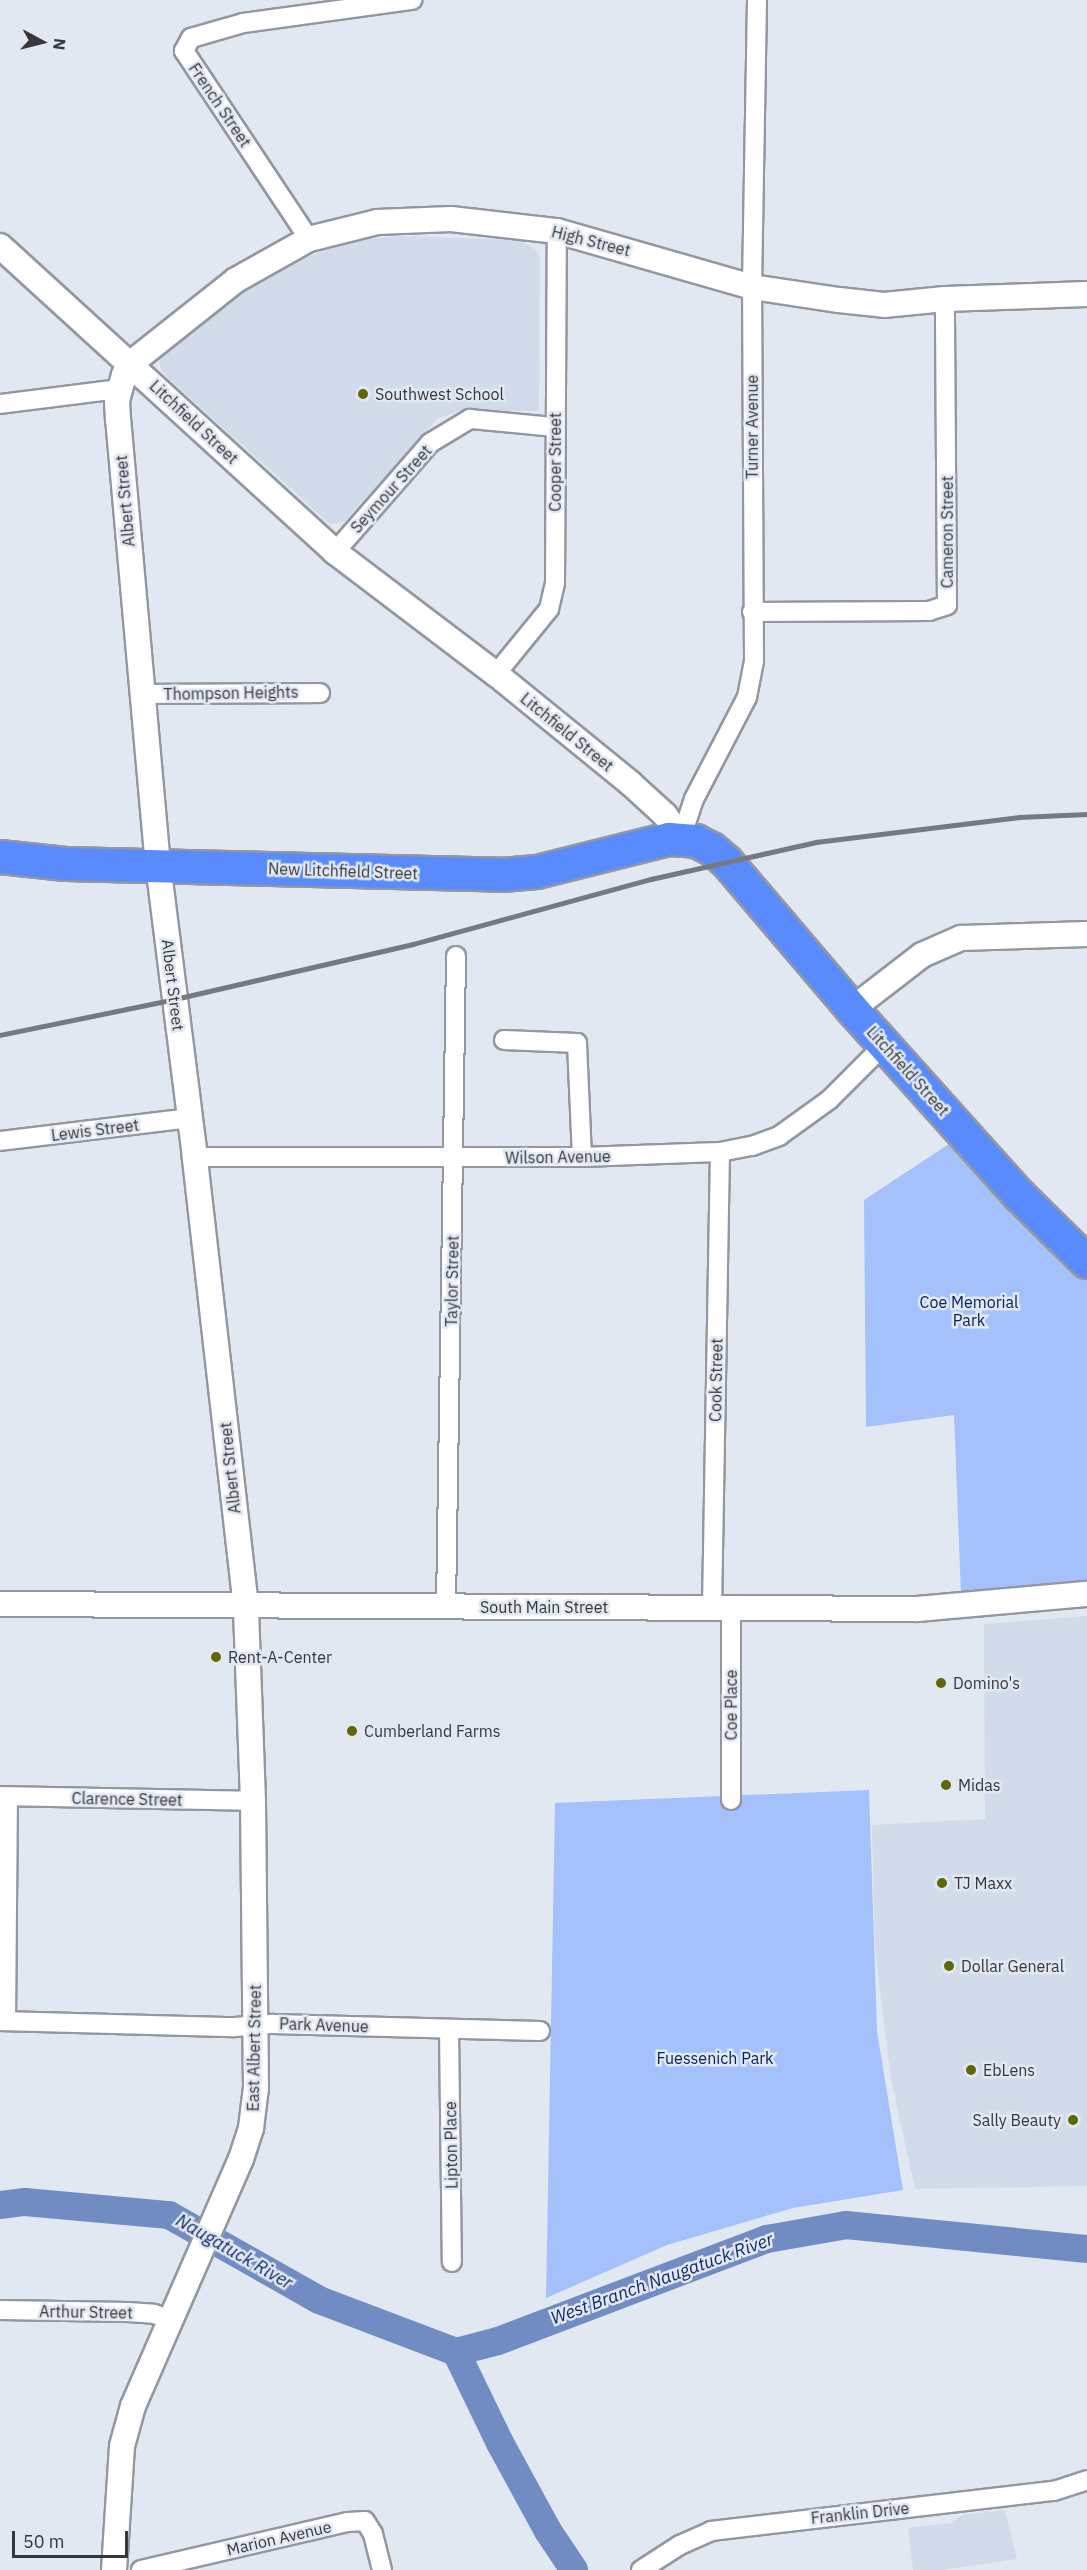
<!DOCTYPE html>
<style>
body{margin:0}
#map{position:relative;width:1087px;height:2570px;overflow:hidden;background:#e2e8f2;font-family:"IBM Plex Sans",sans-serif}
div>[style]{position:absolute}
.built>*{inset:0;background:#d2dbea}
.green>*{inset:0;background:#a4c1fc}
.river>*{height:28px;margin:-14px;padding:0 14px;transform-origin:14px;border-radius:14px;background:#718bc3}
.roads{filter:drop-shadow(2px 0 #9397a1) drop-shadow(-2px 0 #9397a1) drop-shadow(0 2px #9397a1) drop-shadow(0 -2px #9397a1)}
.street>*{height:18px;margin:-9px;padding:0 9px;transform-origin:9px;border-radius:9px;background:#fff}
.secondary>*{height:24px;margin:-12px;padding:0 12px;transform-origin:12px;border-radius:12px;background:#fff}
.highway>*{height:32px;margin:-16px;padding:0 16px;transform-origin:16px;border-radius:16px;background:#598bfd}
.rail>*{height:4.5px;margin:-2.25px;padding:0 2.25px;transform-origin:2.25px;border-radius:2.25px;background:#767a80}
.dots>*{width:16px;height:16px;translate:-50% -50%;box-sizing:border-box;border:3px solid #e2e8f2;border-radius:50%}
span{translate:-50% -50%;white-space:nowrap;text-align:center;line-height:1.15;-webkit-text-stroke:5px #e2e8f2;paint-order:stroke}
.street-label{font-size:16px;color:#35373a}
.poi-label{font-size:16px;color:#35373a}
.left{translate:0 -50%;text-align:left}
.right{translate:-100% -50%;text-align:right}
.park-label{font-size:16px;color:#092163}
.water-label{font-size:18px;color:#0e286a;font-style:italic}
.north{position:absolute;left:12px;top:12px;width:60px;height:60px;-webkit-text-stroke:4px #e2e8f2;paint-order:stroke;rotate:97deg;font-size:16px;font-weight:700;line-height:24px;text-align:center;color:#35373a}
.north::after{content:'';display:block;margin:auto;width:21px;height:27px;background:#35373a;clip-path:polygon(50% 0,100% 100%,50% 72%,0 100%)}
.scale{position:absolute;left:12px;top:2531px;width:116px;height:27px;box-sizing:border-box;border:3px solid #35373a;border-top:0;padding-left:8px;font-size:18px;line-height:21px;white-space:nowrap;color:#35373a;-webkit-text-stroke:4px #e2e8f2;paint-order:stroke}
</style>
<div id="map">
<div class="built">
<i style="clip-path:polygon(400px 236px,520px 240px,536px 250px,540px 259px,539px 411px,459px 411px,437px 419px,344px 522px,330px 524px,168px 378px,160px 368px,160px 360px,166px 352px,251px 286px,284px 266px,336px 246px,369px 239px)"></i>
<i style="clip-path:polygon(1087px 1616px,1087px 2186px,915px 2189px,891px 2079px,875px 1950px,872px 1825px,985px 1819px,984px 1624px)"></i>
<i style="clip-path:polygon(1005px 2510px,1017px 2559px,942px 2570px,913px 2570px,908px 2528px,951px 2523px,962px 2515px)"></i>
</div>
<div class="green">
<i style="clip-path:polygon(952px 1142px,1087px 1281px,1087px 1581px,961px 1594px,954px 1415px,866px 1427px,864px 1200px)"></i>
<i style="clip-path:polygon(869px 1790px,877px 2031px,903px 2190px,793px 2208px,667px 2245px,546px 2298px,555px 1803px)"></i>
</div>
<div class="river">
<i style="left:0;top:2205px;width:25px;rotate:-7deg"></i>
<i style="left:25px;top:2202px;width:145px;rotate:5.2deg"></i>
<i style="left:169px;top:2215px;width:172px;rotate:29.5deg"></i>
<i style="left:319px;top:2300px;width:147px;rotate:20.8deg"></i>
<i style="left:456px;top:2352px;width:43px;rotate:-14.7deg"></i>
<i style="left:498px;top:2341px;width:288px;rotate:-20.8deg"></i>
<i style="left:767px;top:2239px;width:80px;rotate:-10deg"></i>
<i style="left:846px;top:2225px;width:242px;rotate:5.7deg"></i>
<i style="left:456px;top:2352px;width:101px;rotate:64.2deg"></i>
<i style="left:500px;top:2443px;width:100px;rotate:61.4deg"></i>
<i style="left:548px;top:2531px;width:47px;rotate:56.3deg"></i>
</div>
<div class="roads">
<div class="street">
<i style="left:309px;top:239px;width:226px;rotate:-123.6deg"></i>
<i style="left:184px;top:51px;width:15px;rotate:-62deg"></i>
<i style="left:191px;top:38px;width:54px;rotate:-16.1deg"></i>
<i style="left:243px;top:23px;width:171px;rotate:-7.8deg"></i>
<i style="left:0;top:404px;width:120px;rotate:-7.2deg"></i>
<i style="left:335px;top:552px;width:145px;rotate:-48.9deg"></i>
<i style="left:430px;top:443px;width:47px;rotate:-31deg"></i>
<i style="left:470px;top:419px;width:85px;rotate:5.4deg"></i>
<i style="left:752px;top:612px;width:177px;rotate:-0.3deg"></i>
<i style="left:929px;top:611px;width:19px;rotate:-18deg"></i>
<i style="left:947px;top:605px;width:306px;rotate:-90.4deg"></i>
<i style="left:496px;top:674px;width:84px;rotate:-50.8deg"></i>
<i style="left:549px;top:609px;width:27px;rotate:-77deg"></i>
<i style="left:555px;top:583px;width:352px;rotate:-89.7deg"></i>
<i style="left:142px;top:694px;width:178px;rotate:-0.3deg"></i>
<i style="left:681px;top:838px;width:41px;rotate:-71.6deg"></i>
<i style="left:694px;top:799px;width:115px;rotate:-62.5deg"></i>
<i style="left:747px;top:697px;width:37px;rotate:-79deg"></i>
<i style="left:754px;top:661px;width:374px;rotate:-90.3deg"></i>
<i style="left:752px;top:287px;width:287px;rotate:-89deg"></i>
<i style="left:504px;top:1040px;width:73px;rotate:2.4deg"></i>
<i style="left:577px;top:1043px;width:114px;rotate:87.5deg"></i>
<i style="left:0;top:1141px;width:191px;rotate:-6.9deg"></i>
<i style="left:195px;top:1157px;width:387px"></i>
<i style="left:582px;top:1157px;width:138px;rotate:-2.1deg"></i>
<i style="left:720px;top:1152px;width:33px;rotate:-11deg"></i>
<i style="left:752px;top:1146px;width:29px;rotate:-20deg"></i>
<i style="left:779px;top:1136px;width:62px;rotate:-35.8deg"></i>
<i style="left:829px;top:1100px;width:78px;rotate:-45deg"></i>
<i style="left:446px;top:1607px;width:651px;rotate:-89.12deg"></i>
<i style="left:712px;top:1609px;width:457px;rotate:-89deg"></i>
<i style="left:731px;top:1609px;width:191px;rotate:90deg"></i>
<i style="left:0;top:1796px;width:253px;rotate:1.1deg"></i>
<i style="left:0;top:2021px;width:235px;rotate:1.5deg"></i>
<i style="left:235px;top:2027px;width:38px;rotate:-5deg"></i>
<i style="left:273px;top:2024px;width:267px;rotate:1.5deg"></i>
<i style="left:6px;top:2021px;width:224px;rotate:-89.5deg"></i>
<i style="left:449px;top:2029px;width:233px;rotate:89.3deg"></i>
<i style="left:0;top:2310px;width:128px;rotate:0.9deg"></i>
<i style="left:128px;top:2312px;width:26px;rotate:4deg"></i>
<i style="left:154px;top:2314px;width:18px;rotate:19deg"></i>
<i style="left:141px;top:2570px;width:212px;rotate:-13.1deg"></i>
<i style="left:348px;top:2522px;width:17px;rotate:-3deg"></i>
<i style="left:365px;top:2521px;width:15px;rotate:58deg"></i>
<i style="left:373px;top:2534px;width:37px;rotate:76deg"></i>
<i style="left:641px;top:2570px;width:46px;rotate:-32.7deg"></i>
<i style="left:680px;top:2545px;width:34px;rotate:-24deg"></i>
<i style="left:711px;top:2531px;width:345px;rotate:-6.7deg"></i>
<i style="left:1054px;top:2491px;width:35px;rotate:-18deg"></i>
</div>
<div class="secondary">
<i style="left:0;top:246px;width:454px;rotate:42.4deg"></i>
<i style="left:335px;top:552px;width:202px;rotate:37.2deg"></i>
<i style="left:496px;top:674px;width:173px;rotate:39.1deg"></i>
<i style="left:630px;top:783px;width:47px;rotate:42.4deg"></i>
<i style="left:665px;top:815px;width:28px;rotate:55deg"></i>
<i style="left:852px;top:1009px;width:88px;rotate:-37.6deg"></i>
<i style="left:922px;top:955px;width:43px;rotate:-23.6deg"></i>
<i style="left:961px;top:938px;width:126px;rotate:-1.8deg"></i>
<i style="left:0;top:1604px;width:918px;rotate:0.31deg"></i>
<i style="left:918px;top:1609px;width:170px;rotate:-5.1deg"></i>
<i style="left:114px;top:2570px;width:124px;rotate:-86.3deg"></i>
<i style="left:122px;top:2446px;width:41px;rotate:-74.6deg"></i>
<i style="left:133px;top:2406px;width:270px;rotate:-66.4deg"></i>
<i style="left:241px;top:2159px;width:33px;rotate:-72deg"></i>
<i style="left:251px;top:2128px;width:39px;rotate:-83deg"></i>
<i style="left:256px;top:2089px;width:288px;rotate:-90.6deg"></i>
<i style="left:253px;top:1801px;width:194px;rotate:-92.1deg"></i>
<i style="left:246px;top:1607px;width:453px;rotate:-96.5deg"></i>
<i style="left:195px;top:1157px;width:293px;rotate:-97.2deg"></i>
<i style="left:158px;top:866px;width:448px;rotate:-95.1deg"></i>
<i style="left:118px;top:420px;width:19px;rotate:-93deg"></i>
<i style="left:117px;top:401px;width:27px;rotate:-75deg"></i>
<i style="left:124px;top:375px;width:13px;rotate:-61deg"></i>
<i style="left:130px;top:364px;width:135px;rotate:-38.4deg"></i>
<i style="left:236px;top:280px;width:84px;rotate:-29.3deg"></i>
<i style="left:309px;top:239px;width:70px;rotate:-14deg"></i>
<i style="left:377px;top:222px;width:74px;rotate:-2.3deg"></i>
<i style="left:451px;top:219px;width:107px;rotate:6.5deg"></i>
<i style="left:557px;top:231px;width:203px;rotate:16deg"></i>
<i style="left:752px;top:287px;width:88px;rotate:8.5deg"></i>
<i style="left:839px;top:300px;width:45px;rotate:6.3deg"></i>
<i style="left:884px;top:305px;width:61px;rotate:-5.6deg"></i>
<i style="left:945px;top:299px;width:142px;rotate:-2deg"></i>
</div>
<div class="highway">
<i style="left:0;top:857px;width:66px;rotate:6.1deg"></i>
<i style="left:66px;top:864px;width:436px;rotate:1.4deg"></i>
<i style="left:502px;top:875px;width:35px;rotate:-5deg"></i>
<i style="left:537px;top:872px;width:136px;rotate:-14deg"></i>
<i style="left:669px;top:839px;width:27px;rotate:4deg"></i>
<i style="left:696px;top:841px;width:18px;rotate:27deg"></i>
<i style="left:712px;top:849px;width:20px;rotate:41deg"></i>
<i style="left:727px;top:862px;width:193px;rotate:49.6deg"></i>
<i style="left:852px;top:1009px;width:251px;rotate:48.1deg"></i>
<i style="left:1020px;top:1196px;width:94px;rotate:44.6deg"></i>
</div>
</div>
<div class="rail">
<i style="left:0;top:1035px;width:179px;rotate:-11.6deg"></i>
<i style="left:175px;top:999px;width:244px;rotate:-13deg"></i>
<i style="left:413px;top:944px;width:247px;rotate:-15.3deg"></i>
<i style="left:651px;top:879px;width:169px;rotate:-12.6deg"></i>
<i style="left:816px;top:842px;width:205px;rotate:-7deg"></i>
<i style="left:1019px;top:817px;width:68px;rotate:-2.5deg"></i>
</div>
<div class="dots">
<i style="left:363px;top:394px;background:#606707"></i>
<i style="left:216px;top:1657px;background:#606707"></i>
<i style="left:941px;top:1683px;background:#606707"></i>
<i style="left:352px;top:1731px;background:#606707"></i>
<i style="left:946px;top:1785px;background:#606707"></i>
<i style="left:942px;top:1883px;background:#606707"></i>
<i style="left:949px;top:1966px;background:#606707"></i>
<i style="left:971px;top:2070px;background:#606707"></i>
<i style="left:1073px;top:2120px;background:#606707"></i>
</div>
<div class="street-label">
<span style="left:220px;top:105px;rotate:56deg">French Street</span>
<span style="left:591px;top:241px;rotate:14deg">High Street</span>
<span style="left:194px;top:422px;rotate:43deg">Litchfield Street</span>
<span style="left:752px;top:427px;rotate:-90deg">Turner Avenue</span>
<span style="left:555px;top:462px;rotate:-90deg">Cooper Street</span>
<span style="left:391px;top:489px;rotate:-48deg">Seymour Street</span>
<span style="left:125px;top:501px;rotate:-95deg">Albert Street</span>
<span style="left:947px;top:532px;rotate:-90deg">Cameron Street</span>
<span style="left:231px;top:693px;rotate:-1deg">Thompson Heights</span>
<span style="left:567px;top:732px;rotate:39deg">Litchfield Street</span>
<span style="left:343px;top:871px;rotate:2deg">New Litchfield Street</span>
<span style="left:173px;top:985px;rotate:83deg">Albert Street</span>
<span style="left:908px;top:1071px;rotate:48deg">Litchfield Street</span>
<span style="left:95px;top:1130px;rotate:-7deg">Lewis Street</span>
<span style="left:558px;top:1157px;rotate:-1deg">Wilson Avenue</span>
<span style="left:452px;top:1281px;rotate:-89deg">Taylor Street</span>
<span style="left:716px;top:1380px;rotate:-89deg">Cook Street</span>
<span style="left:230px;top:1468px;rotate:-96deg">Albert Street</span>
<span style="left:544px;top:1607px">South Main Street</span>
<span style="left:731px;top:1705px;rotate:-90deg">Coe Place</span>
<span style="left:127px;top:1799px;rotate:1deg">Clarence Street</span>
<span style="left:324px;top:2025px;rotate:2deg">Park Avenue</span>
<span style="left:254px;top:2048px;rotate:-89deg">East Albert Street</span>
<span style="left:451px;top:2145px;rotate:-91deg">Lipton Place</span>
<span style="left:86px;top:2312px;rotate:1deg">Arthur Street</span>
<span style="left:860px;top:2513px;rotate:-6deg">Franklin Drive</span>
<span style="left:279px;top:2538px;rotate:-13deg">Marion Avenue</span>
</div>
<div class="poi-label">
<span class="left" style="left:375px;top:394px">Southwest School</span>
<span class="left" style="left:228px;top:1657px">Rent-A-Center</span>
<span class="left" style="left:953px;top:1683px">Domino's</span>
<span class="left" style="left:364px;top:1731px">Cumberland Farms</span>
<span class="left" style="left:958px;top:1785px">Midas</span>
<span class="left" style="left:954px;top:1883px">TJ Maxx</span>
<span class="left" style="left:961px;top:1966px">Dollar General</span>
<span class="left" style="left:983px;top:2070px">EbLens</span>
<span class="right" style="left:1061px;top:2120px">Sally Beauty</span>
</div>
<div class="park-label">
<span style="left:969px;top:1311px">Coe Memorial<br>Park</span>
<span style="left:715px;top:2058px">Fuessenich Park</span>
</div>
<div class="water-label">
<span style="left:234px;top:2252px;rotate:30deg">Naugatuck River</span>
<span style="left:662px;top:2279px;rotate:-20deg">West Branch Naugatuck River</span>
</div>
<div class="north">N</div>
<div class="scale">50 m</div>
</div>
